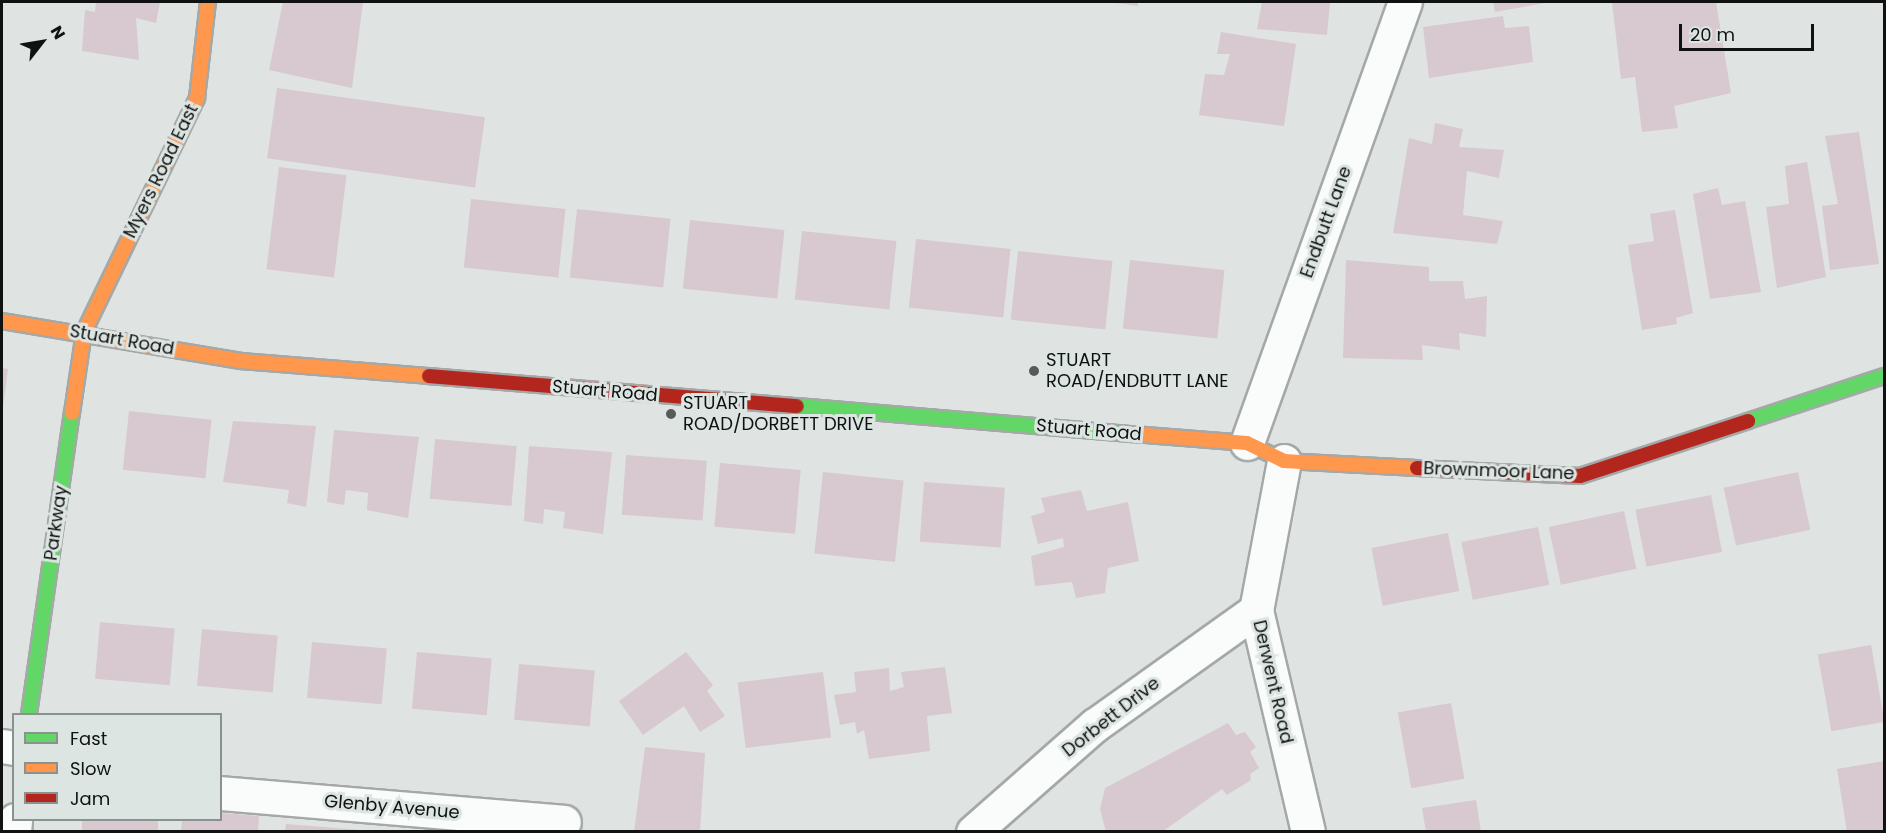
<!DOCTYPE html>
<style>
body{margin:0}
#map{position:relative;width:1886px;height:833px;overflow:hidden;background:#dfe3e2;font-family:Poppins,sans-serif}
div>[style]{position:absolute}
.building>*{inset:0;background:#d7c9cf;transform-origin:0 0}
.roads{filter:drop-shadow(2px 0 #a4a8a7) drop-shadow(-2px 0 #a4a8a7) drop-shadow(0 2px #a4a8a7) drop-shadow(0 -2px #a4a8a7)}
.street>*{height:33px;margin:-16.5px;padding:0 16.5px;transform-origin:16.5px;border-radius:16.5px;background:#fafbfb}
.fast>*{height:14px;margin:-7px;padding:0 7px;transform-origin:7px;border-radius:7px;background:#63d668}
.slow>*{height:14px;margin:-7px;padding:0 7px;transform-origin:7px;border-radius:7px;background:#ff974d}
.jam>*{height:14px;margin:-7px;padding:0 7px;transform-origin:7px;border-radius:7px;background:#b3261e}
.dots>*{width:16px;height:16px;translate:-50% -50%;box-sizing:border-box;border:3px solid #dde5e3;border-radius:50%}
span{translate:-50% -50%;white-space:nowrap;text-align:center;line-height:1.15;-webkit-text-stroke:6px #dde5e3;paint-order:stroke}
.street-label{font-size:18px;color:#0f1211}
.poi-label{font-size:18px;color:#0f1211}
.left{translate:0 -50%;text-align:left}
.frame{position:absolute;inset:0;border:3px solid #0f1211;pointer-events:none}
.legend{position:absolute;left:12px;top:713px;width:210px;height:108px;box-sizing:border-box;background:#dde5e3;border:2px solid #8b918f;margin:0;padding:8px 10px;list-style:none;font-size:18px;color:#0f1211}
.legend li{display:flex;align-items:center;gap:12px;height:30px}
.legend b{width:30px;border:2px solid #8b918f}
.north{position:absolute;left:12px;top:12px;width:60px;height:60px;-webkit-text-stroke:4px #dde5e3;paint-order:stroke;rotate:59deg;font-size:16px;font-weight:700;line-height:24px;text-align:center;color:#0f1211}
.north::after{content:'';display:block;margin:auto;width:21px;height:27px;background:#0f1211;clip-path:polygon(50% 0,100% 100%,50% 72%,0 100%)}
.scale{position:absolute;left:1679px;top:24px;width:135px;height:27px;box-sizing:border-box;border:3px solid #0f1211;border-top:0;padding-left:8px;font-size:18px;line-height:21px;white-space:nowrap;color:#0f1211;-webkit-text-stroke:4px #dde5e3;paint-order:stroke}
</style>
<div id="map">
<div class="building">
<i style="clip-path:polygon(96px 2px,160px 2px,156px 23px,136px 18px,139px 60px,82px 51px,85px 10px,95px 12px)"></i>
<i style="clip-path:polygon(283px 2px,363px 2px,352px 88px,269px 70px)"></i>
<i style="clip-path:polygon(1108px 2px,1138px 2px,1138px 6px)"></i>
<i style="clip-path:polygon(1262px 2px,1330px 2px,1327px 35px,1257px 29px)"></i>
<i style="clip-path:polygon(1493px 2px,1545px 2px,1545px 3px,1495px 12px)"></i>
<i style="clip-path:polygon(1612px 2px,1716px 2px,1731px 93px,1674px 106px,1678px 128px,1642px 132px,1635px 77px,1621px 79px)"></i>
<i style="clip-path:polygon(1503px 16px,1505px 28px,1529px 26px,1533px 62px,1429px 78px,1423px 27px)"></i>
<i style="clip-path:polygon(1221px 32px,1296px 44px,1284px 126px,1199px 115px,1205px 74px,1224px 75px,1230px 54px,1217px 54px)"></i>
<i style="left:277px;top:88px;width:210px;height:71px;rotate:8deg"></i>
<i style="clip-path:polygon(1435px 123px,1463px 129px,1459px 147px,1504px 150px,1499px 178px,1467px 171px,1463px 215px,1503px 221px,1497px 244px,1393px 233px,1409px 138px,1432px 144px)"></i>
<i style="clip-path:polygon(1859px 132px,1879px 264px,1830px 270px,1822px 206px,1838px 204px,1825px 136px)"></i>
<i style="clip-path:polygon(1807px 162px,1826px 277px,1777px 288px,1766px 207px,1789px 204px,1785px 166px)"></i>
<i style="left:279px;top:167px;width:68px;height:103px;rotate:7deg"></i>
<i style="clip-path:polygon(1718px 188px,1722px 205px,1745px 201px,1761px 292px,1710px 299px,1693px 194px)"></i>
<i style="left:471px;top:199px;width:95px;height:69px;rotate:6deg"></i>
<i style="left:577px;top:209px;width:94px;height:69px;rotate:6deg"></i>
<i style="clip-path:polygon(1675px 210px,1693px 313px,1676px 318px,1677px 324px,1642px 330px,1628px 245px,1654px 241px,1650px 214px)"></i>
<i style="left:690px;top:220px;width:95px;height:69px;rotate:6deg"></i>
<i style="left:802px;top:231px;width:95px;height:69px;rotate:6deg"></i>
<i style="left:916px;top:239px;width:95px;height:69px;rotate:6deg"></i>
<i style="left:1018px;top:251px;width:95px;height:69px;rotate:6deg"></i>
<i style="left:1130px;top:260px;width:95px;height:69px;rotate:6deg"></i>
<i style="clip-path:polygon(1346px 260px,1429px 267px,1429px 281px,1463px 281px,1465px 299px,1487px 296px,1486px 337px,1459px 333px,1460px 350px,1422px 345px,1423px 360px,1343px 358px)"></i>
<i style="clip-path:polygon(2px 368px,8px 369px,3px 407px,2px 406px)"></i>
<i style="left:129px;top:411px;width:83px;height:59px;rotate:6deg"></i>
<i style="clip-path:polygon(233px 421px,316px 426px,306px 507px,287px 503px,289px 490px,223px 482px)"></i>
<i style="clip-path:polygon(334px 430px,419px 437px,408px 518px,367px 510px,368px 493px,346px 490px,344px 505px,327px 502px)"></i>
<i style="left:435px;top:439px;width:82px;height:60px;rotate:5deg"></i>
<i style="clip-path:polygon(529px 446px,612px 452px,603px 534px,563px 528px,565px 512px,544px 509px,543px 524px,524px 521px)"></i>
<i style="left:626px;top:455px;width:81px;height:60px;rotate:4deg"></i>
<i style="left:720px;top:463px;width:81px;height:64px;rotate:5deg"></i>
<i style="left:823px;top:472px;width:81px;height:82px;rotate:6deg"></i>
<i style="left:1798px;top:472px;width:59px;height:76px;rotate:78deg"></i>
<i style="left:924px;top:482px;width:81px;height:60px;rotate:4deg"></i>
<i style="clip-path:polygon(1081px 490px,1087px 511px,1128px 502px,1139px 561px,1108px 568px,1105px 593px,1076px 598px,1072px 582px,1035px 586px,1031px 556px,1064px 547px,1063px 538px,1038px 544px,1031px 516px,1045px 512px,1041px 498px)"></i>
<i style="left:1711px;top:495px;width:58px;height:77px;rotate:79deg"></i>
<i style="left:1624px;top:511px;width:59px;height:77px;rotate:78deg"></i>
<i style="left:1538px;top:527px;width:59px;height:78px;rotate:79deg"></i>
<i style="left:1448px;top:533px;width:59px;height:78px;rotate:79deg"></i>
<i style="left:100px;top:622px;width:75px;height:57px;rotate:5deg"></i>
<i style="left:202px;top:629px;width:76px;height:57px;rotate:5deg"></i>
<i style="left:312px;top:642px;width:75px;height:56px;rotate:5deg"></i>
<i style="left:1871px;top:645px;width:78px;height:54px;rotate:80deg"></i>
<i style="left:417px;top:652px;width:75px;height:57px;rotate:5deg"></i>
<i style="clip-path:polygon(686px 652px,713px 685px,707px 691px,725px 716px,700px 732px,684px 706px,643px 735px,619px 701px)"></i>
<i style="left:519px;top:664px;width:76px;height:56px;rotate:5deg"></i>
<i style="clip-path:polygon(945px 667px,952px 713px,927px 716px,930px 751px,869px 759px,864px 730px,857px 734px,855px 722px,840px 725px,834px 695px,856px 692px,854px 672px,889px 668px,890px 691px,904px 687px,901px 672px)"></i>
<i style="left:823px;top:672px;width:66px;height:86px;rotate:83deg"></i>
<i style="left:1451px;top:703px;width:77px;height:54px;rotate:80deg"></i>
<i style="clip-path:polygon(1228px 723px,1236px 735px,1245px 732px,1256px 747px,1250px 752px,1259px 768px,1250px 774px,1251px 780px,1227px 795px,1222px 789px,1162px 832px,1106px 832px,1100px 809px,1105px 788px)"></i>
<i style="clip-path:polygon(645px 747px,705px 753px,700px 832px,634px 832px)"></i>
<i style="clip-path:polygon(1884px 761px,1884px 832px,1847px 832px,1837px 769px)"></i>
<i style="clip-path:polygon(1476px 800px,1481px 832px,1426px 832px,1422px 808px)"></i>
<i style="clip-path:polygon(220px 813px,259px 816px,258px 832px,181px 832px,182px 820px,220px 820px)"></i>
<i style="left:82px;top:820px;width:76px;height:12px"></i>
<i style="clip-path:polygon(286px 824px,360px 830px,360px 832px,285px 832px)"></i>
</div>
<div class="roads">
<div class="street">
<i style="left:1247px;top:443px;width:468px;rotate:-70.3deg"></i>
<i style="left:1284px;top:461px;width:152px;rotate:100.6deg"></i>
<i style="left:1256px;top:610px;width:228px;rotate:76.8deg"></i>
<i style="left:2px;top:746px;width:12px;rotate:9deg"></i>
<i style="left:220px;top:793px;width:345px;rotate:4.8deg"></i>
<i style="left:14px;top:832px;width:12px;rotate:-85deg"></i>
<i style="left:973px;top:832px;width:162px;rotate:-41.3deg"></i>
<i style="left:1095px;top:725px;width:198px;rotate:-35.5deg"></i>
</div>
<div class="fast">
<i style="left:797px;top:406px;width:337px;rotate:4.8deg"></i>
<i style="left:1748px;top:421px;width:143px;rotate:-18.3deg"></i>
<i style="left:29px;top:714px;width:304px;rotate:-81.9deg"></i>
</div>
<div class="slow">
<i style="left:2px;top:321px;width:243px;rotate:9.5deg"></i>
<i style="left:242px;top:361px;width:188px;rotate:4.6deg"></i>
<i style="left:72px;top:413px;width:82px;rotate:-81.6deg"></i>
<i style="left:84px;top:332px;width:260px;rotate:-64.2deg"></i>
<i style="left:197px;top:98px;width:97px;rotate:-83.5deg"></i>
<i style="left:1133px;top:434px;width:114px;rotate:4.5deg"></i>
<i style="left:1247px;top:443px;width:41px;rotate:25.9deg"></i>
<i style="left:1284px;top:461px;width:133px;rotate:3deg"></i>
</div>
<div class="jam">
<i style="left:429px;top:376px;width:369px;rotate:4.7deg"></i>
<i style="left:1417px;top:468px;width:163px;rotate:2.8deg"></i>
<i style="left:1580px;top:476px;width:177px;rotate:-18.1deg"></i>
</div>
</div>
<div class="dots">
<i style="left:1034px;top:371px;background:#585b5a"></i>
<i style="left:671px;top:414px;background:#585b5a"></i>
</div>
<div class="street-label">
<span style="left:161px;top:171px;rotate:-64deg">Myers Road East</span>
<span style="left:1326px;top:222px;rotate:-70deg">Endbutt Lane</span>
<span style="left:122px;top:340px;rotate:10deg">Stuart Road</span>
<span style="left:605px;top:391px;rotate:5deg">Stuart Road</span>
<span style="left:1089px;top:430px;rotate:5deg">Stuart Road</span>
<span style="left:1499px;top:471px;rotate:2deg">Brownmoor Lane</span>
<span style="left:56px;top:523px;rotate:-82deg">Parkway</span>
<span style="left:1273px;top:682px;rotate:77deg">Derwent Road</span>
<span style="left:1111px;top:717px;rotate:-38deg">Dorbett Drive</span>
<span style="left:392px;top:807px;rotate:5deg">Glenby Avenue</span>
</div>
<div class="poi-label">
<span class="left" style="left:1046px;top:371px">STUART<br>ROAD/ENDBUTT LANE</span>
<span class="left" style="left:683px;top:414px">STUART<br>ROAD/DORBETT DRIVE</span>
</div>
<div class="frame"></div>
<ul class="legend">
<li><b style="height:8px;background:#63d668"></b>Fast</li>
<li><b style="height:8px;background:#ff974d"></b>Slow</li>
<li><b style="height:8px;background:#b3261e"></b>Jam</li>
</ul>
<div class="north">N</div>
<div class="scale">20 m</div>
</div>
